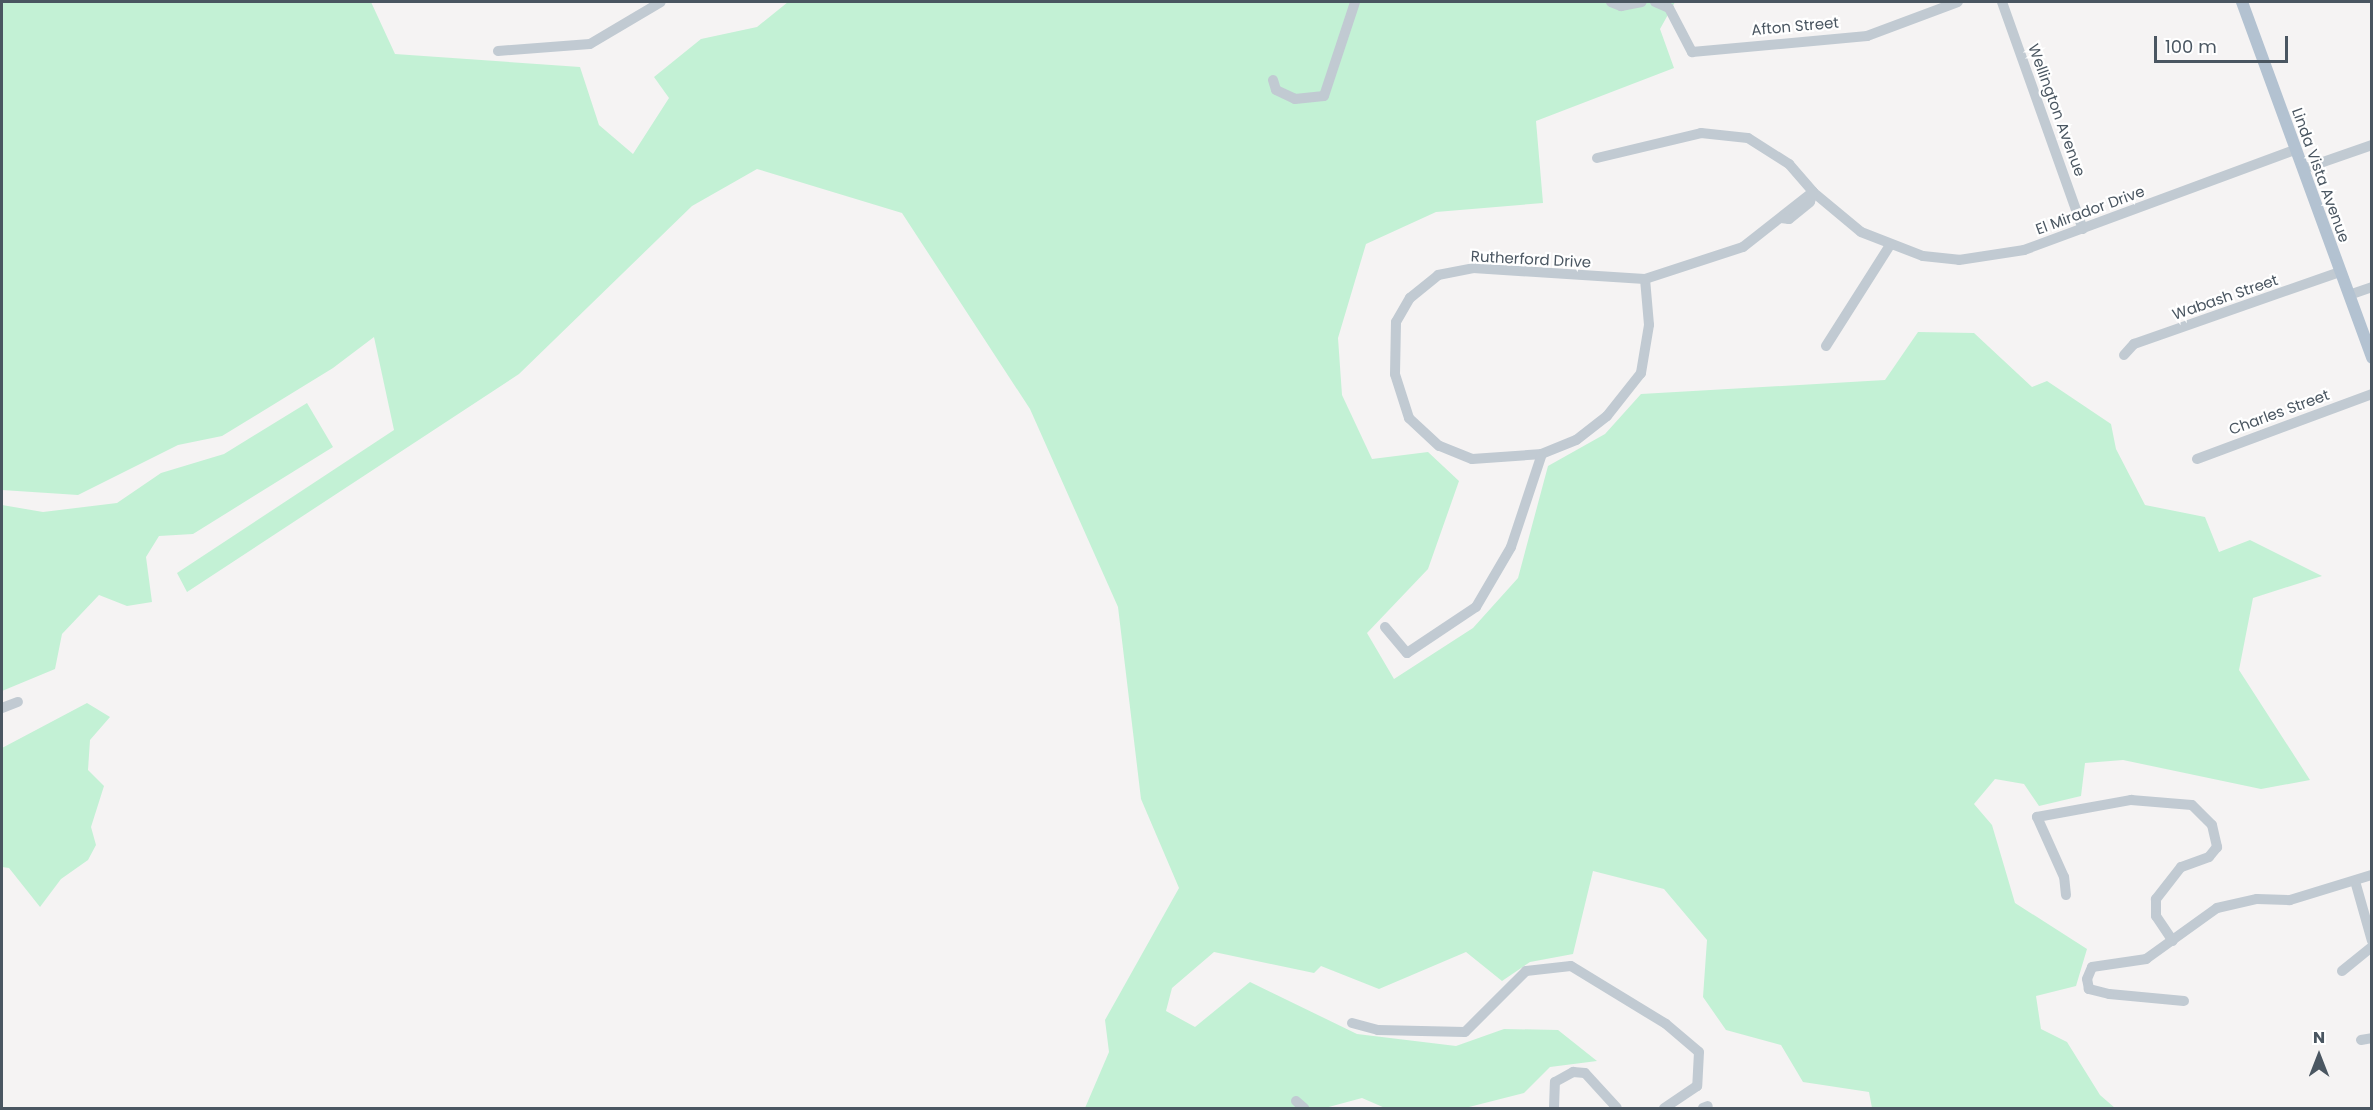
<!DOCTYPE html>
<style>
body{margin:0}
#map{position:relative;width:2373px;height:1110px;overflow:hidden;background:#f5f3f3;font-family:Poppins,sans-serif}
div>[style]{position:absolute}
.green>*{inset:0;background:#c3f1d5}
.minor>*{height:10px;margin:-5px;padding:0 5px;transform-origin:5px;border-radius:5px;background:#c1cad2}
.major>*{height:12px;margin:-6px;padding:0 6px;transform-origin:6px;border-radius:6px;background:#b3c2d1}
span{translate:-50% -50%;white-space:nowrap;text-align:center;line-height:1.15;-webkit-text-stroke:4.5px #fff;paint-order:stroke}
.street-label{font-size:15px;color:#4a5661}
.frame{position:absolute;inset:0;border:3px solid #4a5661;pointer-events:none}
.north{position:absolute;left:2289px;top:1026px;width:60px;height:60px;-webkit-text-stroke:4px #fff;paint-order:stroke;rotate:0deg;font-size:16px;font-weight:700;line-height:24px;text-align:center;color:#4a5661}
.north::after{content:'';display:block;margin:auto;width:21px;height:27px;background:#4a5661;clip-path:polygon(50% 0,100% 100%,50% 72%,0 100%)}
.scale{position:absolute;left:2154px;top:36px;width:134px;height:27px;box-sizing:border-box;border:3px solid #4a5661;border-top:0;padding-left:8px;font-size:18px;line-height:21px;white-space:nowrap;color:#4a5661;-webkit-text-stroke:4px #fff;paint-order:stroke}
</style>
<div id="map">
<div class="green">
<i style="clip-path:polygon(2px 2px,371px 2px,395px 54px,580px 67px,599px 125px,633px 154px,669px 98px,654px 77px,701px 39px,757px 27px,788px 2px,1675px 2px,1660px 29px,1674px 68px,1536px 121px,1543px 203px,1436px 212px,1366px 244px,1338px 338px,1342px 395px,1372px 459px,1428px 452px,1459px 481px,1428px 569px,1367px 633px,1394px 679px,1473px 628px,1518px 578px,1548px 466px,1605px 434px,1641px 394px,1885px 380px,1918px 332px,1974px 333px,2032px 387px,2047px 381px,2111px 424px,2116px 449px,2145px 505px,2205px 517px,2219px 552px,2250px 540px,2322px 576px,2253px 598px,2239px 670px,2310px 780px,2261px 789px,2123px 760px,2085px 763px,2081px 796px,2039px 806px,2024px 784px,1995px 779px,1974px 804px,1992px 825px,2015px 903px,2087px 949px,2076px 986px,2036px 996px,2041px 1029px,2067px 1042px,2100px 1095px,2115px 1108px,1872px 1108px,1869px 1092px,1803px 1082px,1781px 1045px,1726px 1030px,1703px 997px,1707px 940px,1664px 889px,1593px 871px,1573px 954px,1530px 962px,1502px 981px,1466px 952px,1379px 989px,1321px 966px,1314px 973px,1214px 952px,1172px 988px,1166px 1011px,1195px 1027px,1250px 982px,1357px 1034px,1456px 1046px,1504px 1029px,1558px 1030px,1597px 1061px,1550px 1067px,1524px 1093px,1469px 1107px,1385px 1108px,1362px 1098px,1325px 1108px,1085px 1108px,1109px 1052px,1105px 1020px,1179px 888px,1141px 799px,1118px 607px,1030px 409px,902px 213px,757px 169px,692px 206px,519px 374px,187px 592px,177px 573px,394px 430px,374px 337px,333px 368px,222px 436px,178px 445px,78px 495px,2px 490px)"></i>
<i style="clip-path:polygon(307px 403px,333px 447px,193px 534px,159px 536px,146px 557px,152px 602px,127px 606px,99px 595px,62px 634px,55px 669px,2px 691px,2px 505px,43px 512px,117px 503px,161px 473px,224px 454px)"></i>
<i style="clip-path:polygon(87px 703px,110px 717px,90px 740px,88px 770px,104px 786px,91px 827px,96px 845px,88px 860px,61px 879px,40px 907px,9px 868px,2px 867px,2px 748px)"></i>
</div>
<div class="minor">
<i style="left:1611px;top:2px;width:11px;rotate:22deg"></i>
<i style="left:1621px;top:6px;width:21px;rotate:-11deg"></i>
<i style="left:1655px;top:2px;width:15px;rotate:23deg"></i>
<i style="left:1669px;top:8px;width:50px;rotate:62.4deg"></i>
<i style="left:1692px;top:52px;width:176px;rotate:-5.2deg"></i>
<i style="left:1867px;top:36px;width:97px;rotate:-20.5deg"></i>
<i style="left:2002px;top:2px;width:241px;rotate:70.4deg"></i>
<i style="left:498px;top:51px;width:92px;rotate:-4.4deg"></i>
<i style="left:590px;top:44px;width:82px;rotate:-30.6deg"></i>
<i style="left:1273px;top:80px;width:10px;rotate:73deg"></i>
<i style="left:1276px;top:90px;width:21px;rotate:25deg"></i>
<i style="left:1295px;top:99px;width:29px;rotate:-6deg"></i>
<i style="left:1324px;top:96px;width:99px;rotate:-71.7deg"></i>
<i style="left:1597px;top:158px;width:107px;rotate:-13.5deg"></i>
<i style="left:1701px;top:133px;width:47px;rotate:6.1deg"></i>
<i style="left:1748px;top:138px;width:49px;rotate:32.4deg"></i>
<i style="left:1789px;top:164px;width:37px;rotate:49deg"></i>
<i style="left:1813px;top:192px;width:62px;rotate:39.8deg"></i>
<i style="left:1861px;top:232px;width:66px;rotate:21.2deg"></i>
<i style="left:1923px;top:256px;width:36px;rotate:6deg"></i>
<i style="left:1959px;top:260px;width:66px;rotate:-8.7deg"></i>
<i style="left:2024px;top:250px;width:289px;rotate:-20.3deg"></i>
<i style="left:2303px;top:169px;width:73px;rotate:-19.2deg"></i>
<i style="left:1645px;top:279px;width:46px;rotate:85deg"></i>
<i style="left:1649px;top:325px;width:49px;rotate:99.5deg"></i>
<i style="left:1641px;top:373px;width:55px;rotate:128.3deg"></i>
<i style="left:1607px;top:416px;width:39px;rotate:142deg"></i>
<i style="left:1576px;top:440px;width:37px;rotate:158deg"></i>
<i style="left:1542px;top:454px;width:70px;rotate:175.9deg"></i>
<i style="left:1472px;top:459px;width:35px;rotate:-158deg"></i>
<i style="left:1439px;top:446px;width:41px;rotate:-137deg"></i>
<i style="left:1409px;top:418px;width:46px;rotate:-107.7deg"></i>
<i style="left:1395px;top:374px;width:52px;rotate:-88.9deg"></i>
<i style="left:1396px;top:322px;width:28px;rotate:-60deg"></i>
<i style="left:1410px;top:298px;width:36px;rotate:-39deg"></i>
<i style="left:1438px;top:275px;width:36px;rotate:-11deg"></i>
<i style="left:1473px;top:268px;width:172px;rotate:3.7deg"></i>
<i style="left:1645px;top:279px;width:103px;rotate:-18.1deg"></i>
<i style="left:1743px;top:247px;width:89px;rotate:-38.2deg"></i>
<i style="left:1813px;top:192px;width:10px;rotate:107deg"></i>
<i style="left:1810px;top:202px;width:27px;rotate:141deg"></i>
<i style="left:1789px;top:219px;width:8px;rotate:-173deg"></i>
<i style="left:2349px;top:295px;width:24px;rotate:-19deg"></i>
<i style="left:1826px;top:346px;width:120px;rotate:-57.6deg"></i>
<i style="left:2124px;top:355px;width:15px;rotate:-48deg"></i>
<i style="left:2134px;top:344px;width:218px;rotate:-19.3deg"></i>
<i style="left:2197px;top:459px;width:187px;rotate:-20.4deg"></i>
<i style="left:1385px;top:627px;width:34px;rotate:50deg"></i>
<i style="left:1407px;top:653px;width:83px;rotate:-33.7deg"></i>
<i style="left:1476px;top:607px;width:69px;rotate:-59.7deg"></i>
<i style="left:1511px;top:547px;width:98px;rotate:-71.6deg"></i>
<i style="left:2px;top:708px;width:17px;rotate:-21deg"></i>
<i style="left:2355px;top:881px;width:62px;rotate:74.2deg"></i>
<i style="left:2066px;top:895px;width:18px;rotate:-96deg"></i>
<i style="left:2064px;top:877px;width:66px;rotate:-114.2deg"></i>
<i style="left:2037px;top:817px;width:96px;rotate:-10.3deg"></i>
<i style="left:2131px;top:800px;width:61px;rotate:4.7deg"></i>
<i style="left:2192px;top:805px;width:28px;rotate:45deg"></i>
<i style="left:2212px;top:825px;width:23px;rotate:77deg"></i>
<i style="left:2217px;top:847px;width:13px;rotate:129deg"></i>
<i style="left:2209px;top:857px;width:30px;rotate:160deg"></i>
<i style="left:2181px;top:867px;width:41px;rotate:128deg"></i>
<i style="left:2156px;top:899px;width:17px;rotate:90deg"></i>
<i style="left:2156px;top:916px;width:30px;rotate:56deg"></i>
<i style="left:2342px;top:971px;width:38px;rotate:-39deg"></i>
<i style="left:2184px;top:1001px;width:75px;rotate:-174.7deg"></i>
<i style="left:2109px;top:994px;width:21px;rotate:-166deg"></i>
<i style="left:2089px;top:989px;width:10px;rotate:-101deg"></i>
<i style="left:2087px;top:979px;width:13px;rotate:-67deg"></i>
<i style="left:2092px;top:967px;width:55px;rotate:-8.4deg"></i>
<i style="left:2146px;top:959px;width:87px;rotate:-35.7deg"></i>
<i style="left:2217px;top:908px;width:41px;rotate:-12.7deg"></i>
<i style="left:2257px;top:899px;width:33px;rotate:2deg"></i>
<i style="left:2290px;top:900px;width:86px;rotate:-17deg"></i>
<i style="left:1352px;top:1023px;width:27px;rotate:15deg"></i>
<i style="left:1378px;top:1030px;width:87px;rotate:1.3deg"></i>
<i style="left:1465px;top:1032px;width:86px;rotate:-45deg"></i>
<i style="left:1526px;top:971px;width:45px;rotate:-6.3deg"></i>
<i style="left:1571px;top:966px;width:111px;rotate:31.4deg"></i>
<i style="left:1666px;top:1024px;width:43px;rotate:40.3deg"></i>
<i style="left:1699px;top:1052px;width:34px;rotate:93deg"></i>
<i style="left:1697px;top:1086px;width:40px;rotate:146deg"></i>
<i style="left:2361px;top:1040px;width:11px;rotate:-10deg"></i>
<i style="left:1296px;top:1101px;width:11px;rotate:41deg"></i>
<i style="left:1554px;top:1108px;width:26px;rotate:-88deg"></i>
<i style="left:1555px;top:1082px;width:21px;rotate:-29deg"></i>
<i style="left:1573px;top:1072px;width:12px;rotate:5deg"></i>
<i style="left:1585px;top:1073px;width:47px;rotate:47.6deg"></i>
<i style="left:1703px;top:1108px;width:5px;rotate:-22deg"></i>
</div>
<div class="major">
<i style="left:2242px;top:2px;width:379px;rotate:69.9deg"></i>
</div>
<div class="street-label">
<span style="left:1795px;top:26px;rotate:-5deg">Afton Street</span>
<span style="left:2057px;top:110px;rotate:70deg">Wellington Avenue</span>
<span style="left:2321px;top:175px;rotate:70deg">Linda Vista Avenue</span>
<span style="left:2090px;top:210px;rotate:-20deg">El Mirador Drive</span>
<span style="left:1531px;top:259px;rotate:3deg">Rutherford Drive</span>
<span style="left:2225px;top:297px;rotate:-19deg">Wabash Street</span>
<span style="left:2279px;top:412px;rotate:-20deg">Charles Street</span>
</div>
<div class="frame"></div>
<div class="north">N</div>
<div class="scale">100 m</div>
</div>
